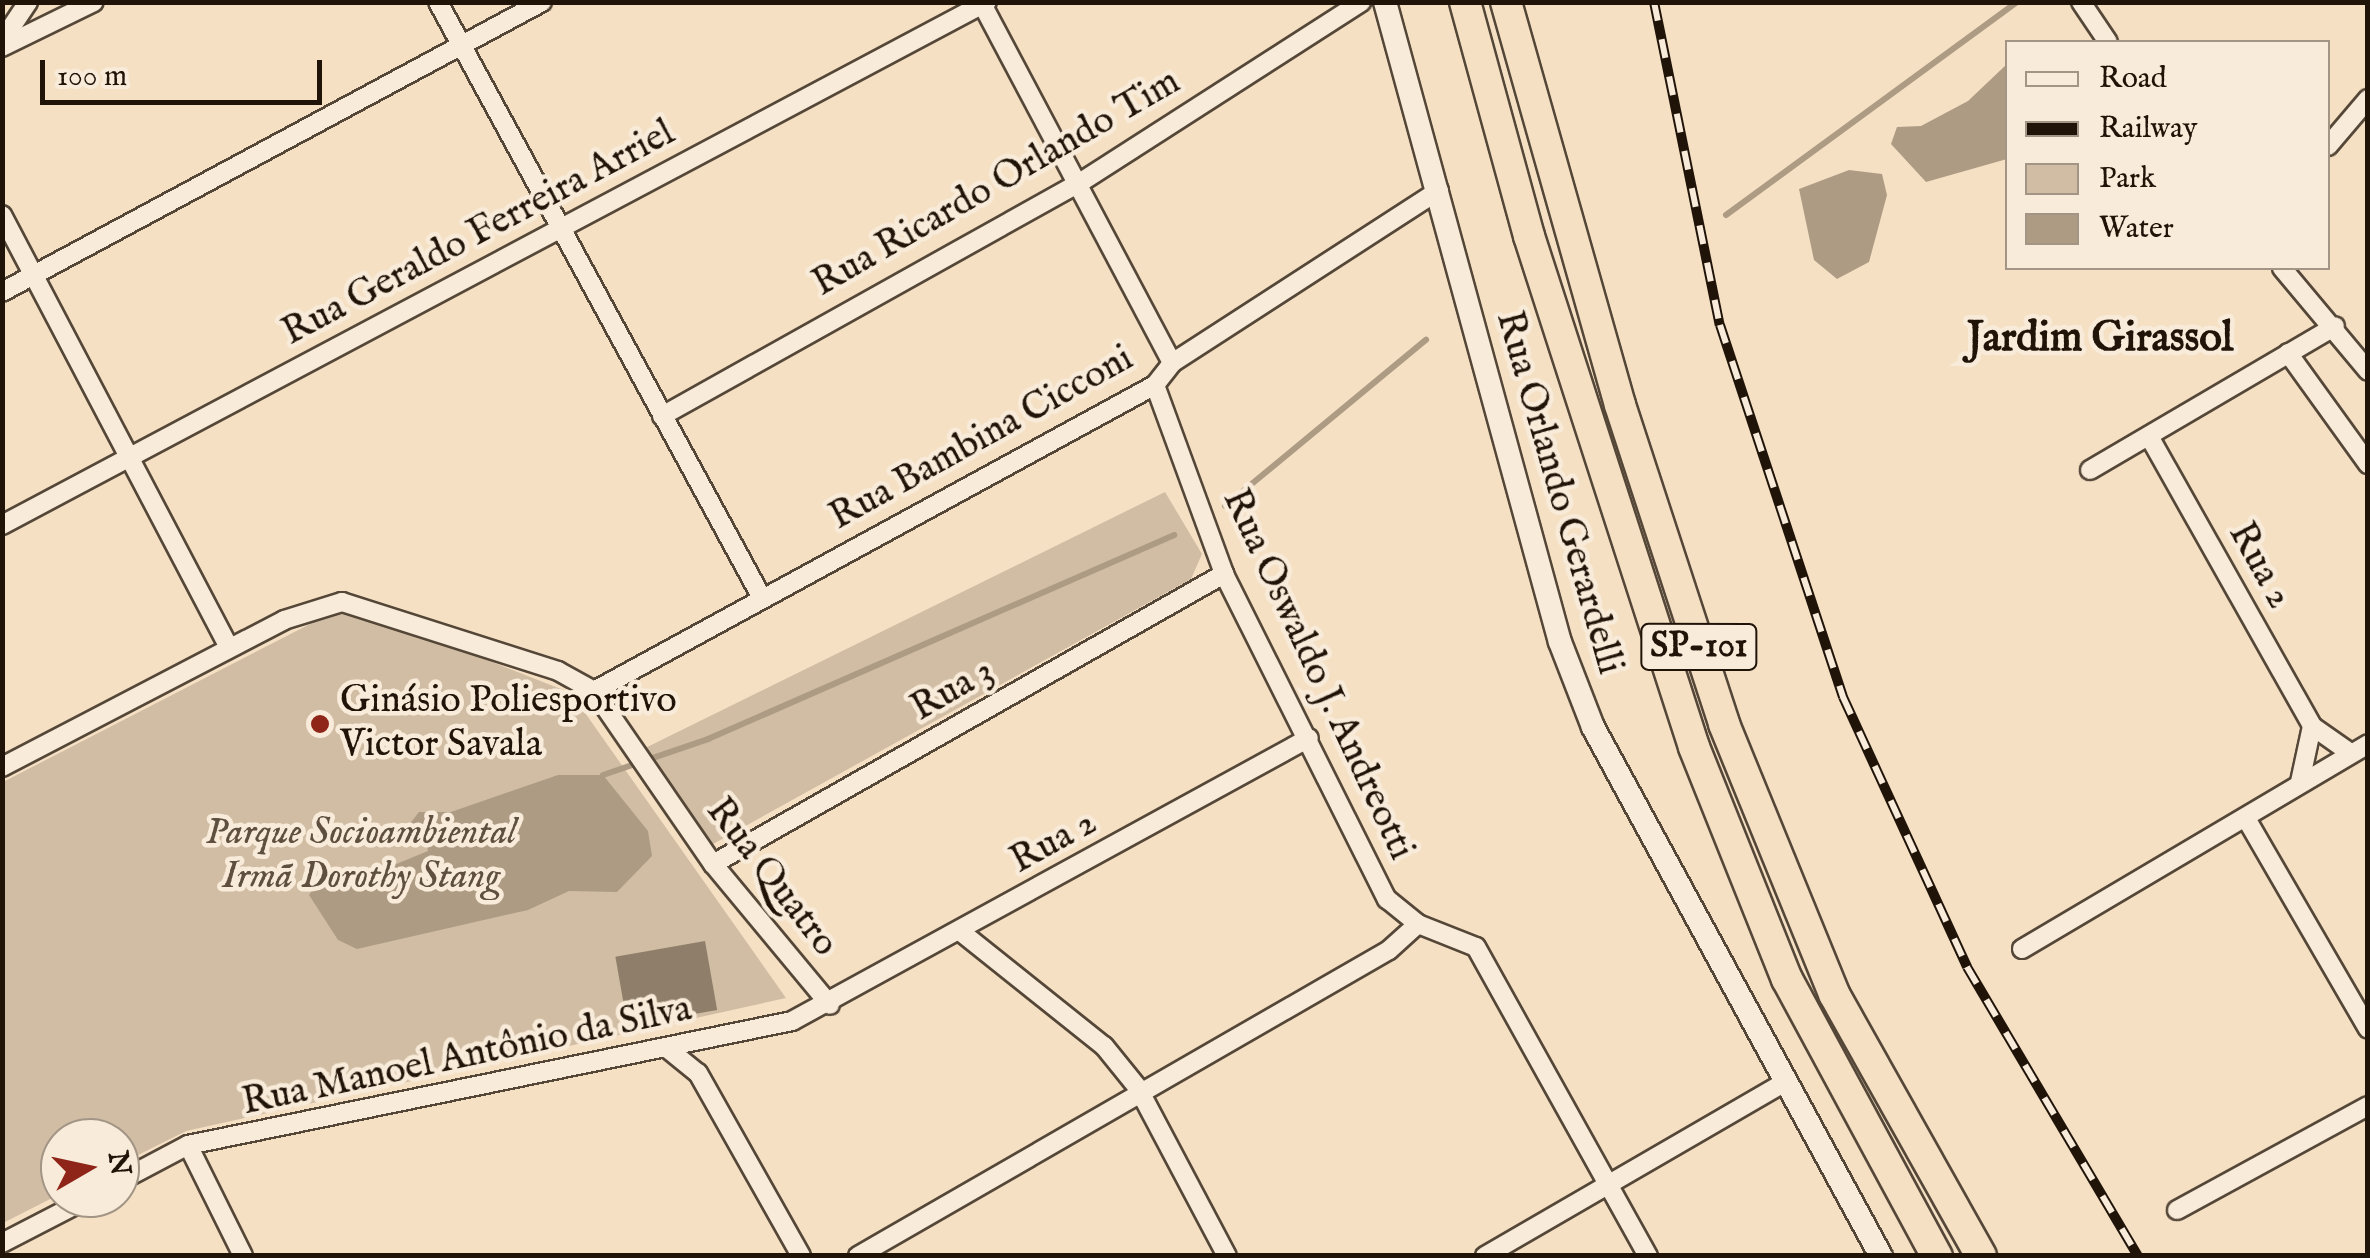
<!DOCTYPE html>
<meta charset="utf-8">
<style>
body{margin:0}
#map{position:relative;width:2370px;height:1258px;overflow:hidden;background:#f5e0c4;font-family:"IM FELL English",serif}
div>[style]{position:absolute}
.green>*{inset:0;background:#d1bda4}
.water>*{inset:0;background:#ad9b84}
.stream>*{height:6px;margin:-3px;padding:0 3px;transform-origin:3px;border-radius:3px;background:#ad9b84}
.building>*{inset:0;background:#8f7e6a;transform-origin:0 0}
.roads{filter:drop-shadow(2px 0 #554738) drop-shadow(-2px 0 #554738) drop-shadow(0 2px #554738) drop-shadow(0 -2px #554738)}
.minor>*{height:18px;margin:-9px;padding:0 9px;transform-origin:9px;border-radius:9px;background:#f8ebd9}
.tertiary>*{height:22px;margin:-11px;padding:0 11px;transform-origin:11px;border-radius:11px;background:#f8ebd9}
.trunk>*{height:30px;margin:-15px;padding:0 15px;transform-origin:15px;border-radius:15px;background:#f5e0c4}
.rail>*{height:10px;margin-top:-5px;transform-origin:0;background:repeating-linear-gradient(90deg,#f8ebd9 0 19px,#201409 0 38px);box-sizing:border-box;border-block:2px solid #201409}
.dots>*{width:28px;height:28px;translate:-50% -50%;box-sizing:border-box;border:5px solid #f8ebd9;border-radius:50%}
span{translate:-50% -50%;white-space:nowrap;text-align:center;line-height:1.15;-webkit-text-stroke:9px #f8ebd9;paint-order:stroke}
.shield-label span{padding:2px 8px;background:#f8ebd9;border:2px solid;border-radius:8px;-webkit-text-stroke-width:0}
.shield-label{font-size:35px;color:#201409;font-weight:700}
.street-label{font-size:38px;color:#201409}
.poi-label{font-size:38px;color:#201409}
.left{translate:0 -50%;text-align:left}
.park-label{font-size:38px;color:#5e4f3f;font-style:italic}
.quarter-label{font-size:42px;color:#201409;font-weight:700}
.frame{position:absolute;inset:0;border:5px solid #201409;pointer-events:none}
.legend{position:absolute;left:2005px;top:40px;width:325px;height:230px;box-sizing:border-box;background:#f8ebd9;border:2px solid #a29586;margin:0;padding:12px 18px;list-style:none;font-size:30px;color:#201409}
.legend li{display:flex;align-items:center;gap:20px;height:50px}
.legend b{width:50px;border:2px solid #a29586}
.north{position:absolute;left:40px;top:1118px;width:100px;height:100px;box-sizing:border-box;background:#f8ebd9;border:2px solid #a29586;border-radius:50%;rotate:81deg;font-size:28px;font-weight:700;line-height:40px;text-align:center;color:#201409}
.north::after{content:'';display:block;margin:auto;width:35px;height:45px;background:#8f2418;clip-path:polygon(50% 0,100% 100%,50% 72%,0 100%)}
.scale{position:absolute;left:40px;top:60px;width:282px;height:45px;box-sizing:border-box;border:5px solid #201409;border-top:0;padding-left:12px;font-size:30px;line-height:35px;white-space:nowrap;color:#201409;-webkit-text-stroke:8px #f8ebd9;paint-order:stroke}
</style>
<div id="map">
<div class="green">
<i style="clip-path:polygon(1165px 492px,1202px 554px,1191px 579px,704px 849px,635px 753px)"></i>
<i style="clip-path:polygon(347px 605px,571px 693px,786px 998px,186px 1131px,120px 1164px,120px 1138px,60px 1138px,60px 1194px,3px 1223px,3px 782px)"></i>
</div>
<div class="water">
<i style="clip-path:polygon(2007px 64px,2007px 159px,1926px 182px,1891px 144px,1897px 127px,1921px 126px,1968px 101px)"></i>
<i style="clip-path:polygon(1849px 170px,1882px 174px,1887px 195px,1869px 262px,1837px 279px,1814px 260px,1799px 189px)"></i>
<i style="clip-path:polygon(558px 775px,603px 775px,648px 831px,652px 856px,617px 892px,569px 891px,528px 910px,357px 949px,338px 940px,309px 895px,321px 877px,350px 883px,428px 851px,426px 838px,405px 830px,419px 812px,451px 812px)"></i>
</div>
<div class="stream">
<i style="left:1726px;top:215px;width:361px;rotate:-36.2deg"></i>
<i style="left:1225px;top:506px;width:261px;rotate:-39.6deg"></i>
<i style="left:603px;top:775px;width:111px;rotate:-18.9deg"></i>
<i style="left:708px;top:739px;width:509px;rotate:-23.64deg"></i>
</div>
<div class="building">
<i style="left:705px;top:941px;width:70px;height:91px;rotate:80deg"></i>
</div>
<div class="roads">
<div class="minor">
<i style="left:438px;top:2px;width:678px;rotate:61.47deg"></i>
<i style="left:981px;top:2px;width:408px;rotate:62.1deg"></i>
<i style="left:2081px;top:2px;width:48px;rotate:56deg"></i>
<i style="left:2px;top:41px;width:47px;rotate:-56.3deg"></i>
<i style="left:2px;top:47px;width:102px;rotate:-26.1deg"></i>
<i style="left:2328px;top:146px;width:62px;rotate:-49.6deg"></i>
<i style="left:2px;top:215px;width:489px;rotate:62.3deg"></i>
<i style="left:2282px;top:268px;width:134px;rotate:50.1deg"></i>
<i style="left:2px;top:292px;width:613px;rotate:-28.24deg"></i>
<i style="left:2288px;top:353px;width:137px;rotate:54.2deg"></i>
<i style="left:1155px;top:385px;width:201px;rotate:69.9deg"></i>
<i style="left:1224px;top:574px;width:364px;rotate:63.4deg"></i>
<i style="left:1387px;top:899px;width:40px;rotate:39deg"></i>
<i style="left:662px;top:416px;width:480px;rotate:-29.2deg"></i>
<i style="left:1081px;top:182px;width:333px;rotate:-32.7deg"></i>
<i style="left:2150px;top:438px;width:330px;rotate:60.6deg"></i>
<i style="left:2312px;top:726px;width:45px;rotate:35.1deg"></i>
<i style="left:2090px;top:470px;width:284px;rotate:-30.4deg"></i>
<i style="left:2px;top:525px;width:1115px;rotate:-27.97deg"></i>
<i style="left:594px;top:691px;width:639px;rotate:-28.61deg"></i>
<i style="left:1155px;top:385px;width:28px;rotate:-52deg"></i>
<i style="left:1172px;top:363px;width:318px;rotate:-32.9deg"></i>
<i style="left:2px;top:767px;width:318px;rotate:-27.5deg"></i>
<i style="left:284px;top:620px;width:61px;rotate:-17.2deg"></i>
<i style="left:342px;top:602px;width:227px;rotate:17.7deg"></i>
<i style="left:558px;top:671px;width:41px;rotate:29.1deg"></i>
<i style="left:594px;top:691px;width:210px;rotate:55.5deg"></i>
<i style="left:713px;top:864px;width:183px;rotate:50.3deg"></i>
<i style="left:2300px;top:782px;width:57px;rotate:-77.9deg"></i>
<i style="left:2247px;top:820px;width:241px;rotate:59.9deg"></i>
<i style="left:713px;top:864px;width:588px;rotate:-29.58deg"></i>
<i style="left:961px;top:932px;width:183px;rotate:38.6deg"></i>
<i style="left:1104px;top:1046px;width:54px;rotate:51deg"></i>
<i style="left:1138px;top:1088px;width:190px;rotate:62.1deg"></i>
<i style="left:2022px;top:949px;width:402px;rotate:-30.6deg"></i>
<i style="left:668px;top:1049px;width:38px;rotate:39deg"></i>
<i style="left:698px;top:1073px;width:210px;rotate:60.6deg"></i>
<i style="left:188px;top:1145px;width:124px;rotate:63.6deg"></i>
<i style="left:120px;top:1181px;width:77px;rotate:-27.9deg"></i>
<i style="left:188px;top:1145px;width:617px;rotate:-11.6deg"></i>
<i style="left:792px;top:1021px;width:589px;rotate:-28.7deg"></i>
<i style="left:2177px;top:1210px;width:217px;rotate:-28.6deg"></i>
<i style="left:2px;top:1243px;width:98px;rotate:-27.3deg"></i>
<i style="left:858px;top:1256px;width:613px;rotate:-29.95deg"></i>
<i style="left:1389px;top:950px;width:39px;rotate:-42deg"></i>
<i style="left:1418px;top:924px;width:62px;rotate:21.6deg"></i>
<i style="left:1476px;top:947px;width:354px;rotate:60.9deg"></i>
<i style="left:1485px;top:1256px;width:345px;rotate:-30.1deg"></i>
</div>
<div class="tertiary">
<i style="left:1385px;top:2px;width:663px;rotate:74.71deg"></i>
<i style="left:1560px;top:642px;width:91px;rotate:68.8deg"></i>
<i style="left:1593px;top:727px;width:602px;rotate:61.44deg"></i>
</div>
<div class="trunk">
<i style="left:1465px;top:2px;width:243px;rotate:74.7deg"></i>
<i style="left:1529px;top:236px;width:537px;rotate:72.1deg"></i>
<i style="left:1694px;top:747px;width:250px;rotate:68.2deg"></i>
<i style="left:1787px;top:979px;width:315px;rotate:61.6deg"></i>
<i style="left:1506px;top:2px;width:419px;rotate:74.2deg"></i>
<i style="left:1620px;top:405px;width:336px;rotate:71.9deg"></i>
<i style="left:1724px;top:724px;width:292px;rotate:67.8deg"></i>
<i style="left:1834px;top:994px;width:300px;rotate:60.7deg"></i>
</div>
</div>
<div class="rail">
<i style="left:1654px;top:2px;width:330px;rotate:78.5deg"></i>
<i style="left:1720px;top:325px;width:392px;rotate:71.7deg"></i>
<i style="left:1843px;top:697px;width:297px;rotate:65.3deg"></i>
<i style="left:1967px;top:967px;width:336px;rotate:59.4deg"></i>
</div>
<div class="dots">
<i style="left:320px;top:724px;background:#8f2418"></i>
</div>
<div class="shield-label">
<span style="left:1699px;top:647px">SP-101</span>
</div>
<div class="street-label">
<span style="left:997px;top:184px;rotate:-30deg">Rua Ricardo Orlando Tim</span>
<span style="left:479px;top:234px;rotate:-28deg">Rua Geraldo Ferreira Arriel</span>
<span style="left:982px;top:439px;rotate:-29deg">Rua Bambina Cicconi</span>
<span style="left:1558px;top:493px;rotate:74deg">Rua Orlando Gerardelli</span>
<span style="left:2259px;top:566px;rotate:61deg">Rua 2</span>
<span style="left:1317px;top:675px;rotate:65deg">Rua Oswaldo J. Andreotti</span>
<span style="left:953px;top:691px;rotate:-30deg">Rua 3</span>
<span style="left:1054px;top:843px;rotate:-29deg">Rua 2</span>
<span style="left:771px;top:878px;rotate:52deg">Rua Quatro</span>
<span style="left:467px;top:1057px;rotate:-12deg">Rua Manoel Antônio da Silva</span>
</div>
<div class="poi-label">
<span class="left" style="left:340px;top:724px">Ginásio Poliesportivo<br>Victor Savala</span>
</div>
<div class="park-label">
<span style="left:361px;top:856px">Parque Socioambiental<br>Irmã Dorothy Stang</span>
</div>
<div class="quarter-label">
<span style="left:2100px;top:339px">Jardim Girassol</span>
</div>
<div class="frame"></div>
<ul class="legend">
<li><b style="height:12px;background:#f8ebd9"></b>Road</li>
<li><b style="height:12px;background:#201409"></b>Railway</li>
<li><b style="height:28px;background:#d1bda4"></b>Park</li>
<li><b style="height:28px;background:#ad9b84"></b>Water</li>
</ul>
<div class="north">N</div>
<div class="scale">100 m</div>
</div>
